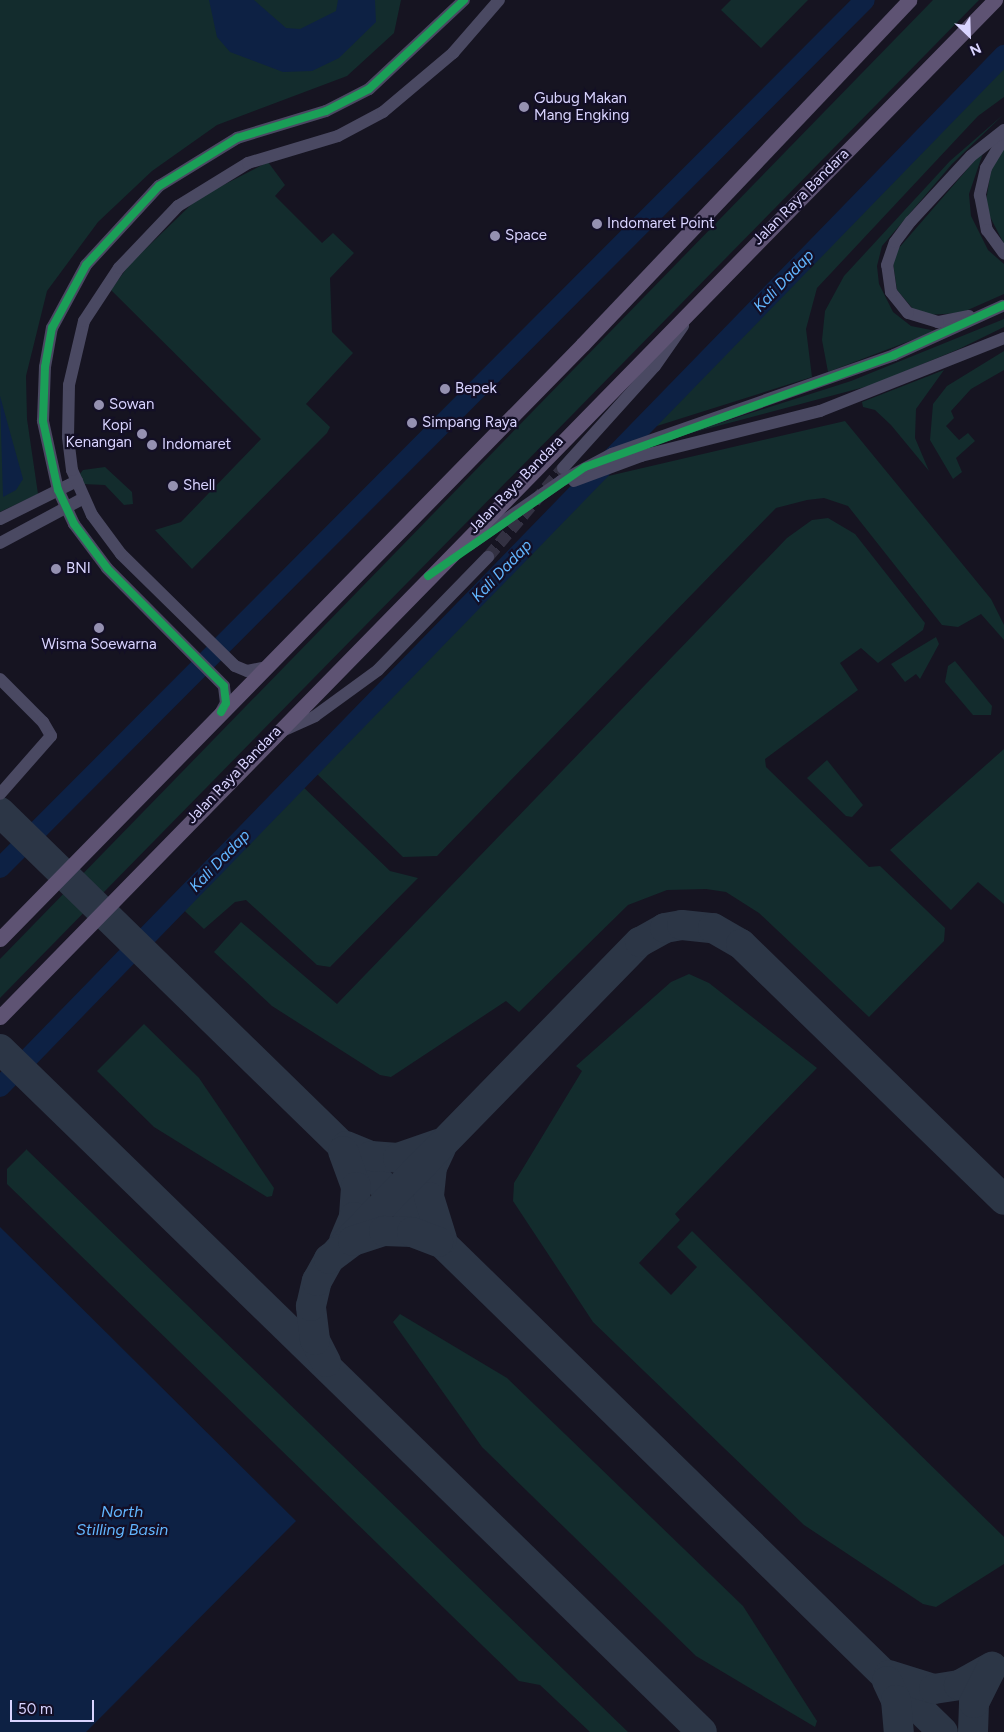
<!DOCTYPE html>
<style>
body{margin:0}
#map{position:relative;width:1004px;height:1732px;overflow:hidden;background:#161421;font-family:Figtree,sans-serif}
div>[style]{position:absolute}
.green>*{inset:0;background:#132c2d}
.water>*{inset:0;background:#0d2144}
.river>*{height:20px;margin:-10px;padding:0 10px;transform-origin:10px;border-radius:10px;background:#0d2144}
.taxiway>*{height:30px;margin:-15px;padding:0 15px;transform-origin:15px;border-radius:15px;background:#2c3646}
.minor-tunnel>*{height:12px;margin-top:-6px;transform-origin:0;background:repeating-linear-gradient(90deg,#333142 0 12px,transparent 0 18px)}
.minor>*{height:12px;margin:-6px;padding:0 6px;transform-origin:6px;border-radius:6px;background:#4a4962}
.major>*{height:15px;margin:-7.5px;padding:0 7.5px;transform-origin:7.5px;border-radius:7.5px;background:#5e5373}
.cycleway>*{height:8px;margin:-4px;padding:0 4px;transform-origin:4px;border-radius:4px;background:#1a9f57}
.dots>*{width:14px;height:14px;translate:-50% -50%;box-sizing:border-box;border:2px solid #130f26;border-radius:50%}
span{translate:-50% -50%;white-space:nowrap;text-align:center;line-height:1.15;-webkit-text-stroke:4.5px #130f26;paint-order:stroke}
.poi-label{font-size:15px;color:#d9d4ff}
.left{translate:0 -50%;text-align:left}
.right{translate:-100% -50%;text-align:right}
.street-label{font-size:15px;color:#d9d4ff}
.water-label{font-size:16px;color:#62b6ff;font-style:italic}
.north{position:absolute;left:944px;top:10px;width:50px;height:50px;-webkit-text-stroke:4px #130f26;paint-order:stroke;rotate:156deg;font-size:14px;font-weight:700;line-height:20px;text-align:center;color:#d9d4ff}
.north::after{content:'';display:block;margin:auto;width:18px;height:22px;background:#d9d4ff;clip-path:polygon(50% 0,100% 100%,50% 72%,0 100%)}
.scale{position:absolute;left:10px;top:1700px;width:84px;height:22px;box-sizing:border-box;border:2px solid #d9d4ff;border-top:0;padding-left:6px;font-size:15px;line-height:18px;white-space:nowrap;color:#d9d4ff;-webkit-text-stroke:4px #130f26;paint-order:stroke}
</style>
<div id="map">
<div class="green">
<i style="clip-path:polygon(0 0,401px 0,394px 33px,347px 76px,217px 125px,152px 171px,98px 222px,47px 291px,26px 376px,27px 419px,38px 494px,0 512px)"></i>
<i style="clip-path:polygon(731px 0,808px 0,761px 48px,721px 10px)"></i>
<i style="clip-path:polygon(933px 0,979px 0,0 998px,0 959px)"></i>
<i style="clip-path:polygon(1004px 59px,1004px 97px,978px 116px,817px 288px,806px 329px,812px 377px,641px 431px)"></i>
<i style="clip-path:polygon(1004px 114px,952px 164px,882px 246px,877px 266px,879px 284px,893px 312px,911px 326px,936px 331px,828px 372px,822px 340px,825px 311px,844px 276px,950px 161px)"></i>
<i style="clip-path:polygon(1004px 144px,1004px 244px,985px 207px,992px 164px)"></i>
<i style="clip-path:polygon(984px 150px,969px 194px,971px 216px,988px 250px,1004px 264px,1004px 294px,961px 313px,926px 315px,914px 310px,897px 290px,893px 263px,898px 249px)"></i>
<i style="clip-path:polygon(268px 162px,285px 185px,275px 196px,322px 243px,333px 233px,354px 253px,330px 278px,332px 332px,353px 353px,306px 404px,330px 427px,327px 433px,192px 569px,155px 530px,181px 522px,261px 439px,111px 290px,129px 265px,198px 198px)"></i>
<i style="clip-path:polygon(1004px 319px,1004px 327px,959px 349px,872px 385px,676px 437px,851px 381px)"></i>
<i style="clip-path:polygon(1004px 351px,1004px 370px,971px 389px,951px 411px,954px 418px,946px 426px,959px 440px,968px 433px,975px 441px,956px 458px,962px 472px,953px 479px,930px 440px,933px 404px,947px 386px)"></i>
<i style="clip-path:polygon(944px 370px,916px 409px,915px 438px,929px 471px,891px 425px,875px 410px,863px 407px,862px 402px)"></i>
<i style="clip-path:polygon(845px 421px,991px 599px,1004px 625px,1004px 640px,981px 614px,958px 627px,942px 625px,848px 506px,824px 498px,807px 500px,776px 508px,437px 856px,403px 857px,317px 774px,604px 477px)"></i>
<i style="clip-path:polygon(105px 467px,132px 492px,133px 504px,124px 505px,105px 485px,83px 484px,79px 475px,83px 470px)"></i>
<i style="clip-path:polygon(828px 518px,855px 534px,925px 623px,923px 630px,878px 663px,861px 648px,840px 663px,858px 690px,765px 759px,766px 767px,869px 867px,880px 866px,945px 928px,944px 941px,869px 1017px,759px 913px,726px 892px,706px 889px,667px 890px,628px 905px,519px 1012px,506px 1001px,391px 1077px,380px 1075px,272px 1006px,214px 952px,241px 922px,337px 1004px,787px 538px,812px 520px)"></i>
<i style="clip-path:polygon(936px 637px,939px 644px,920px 679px,916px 674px,905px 682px,891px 664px)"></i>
<i style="clip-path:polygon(955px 661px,992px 706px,991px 715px,973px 715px,945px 682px,948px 666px)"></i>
<i style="clip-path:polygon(1004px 749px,1004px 904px,978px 882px,951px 910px,890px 850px)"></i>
<i style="clip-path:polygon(827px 760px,863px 805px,852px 817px,846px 816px,807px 778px)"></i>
<i style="clip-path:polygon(296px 780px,390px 871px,418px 878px,330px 967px,317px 965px,246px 900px,235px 902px,204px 929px,174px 901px)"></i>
<i style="clip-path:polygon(689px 974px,709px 983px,817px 1068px,675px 1214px,680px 1220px,639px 1263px,671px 1295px,697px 1267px,677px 1247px,692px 1231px,1004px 1537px,1004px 1564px,936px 1607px,923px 1604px,804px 1525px,593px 1322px,513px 1201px,514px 1183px,582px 1071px,576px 1066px,671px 982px)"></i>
<i style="clip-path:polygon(144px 1024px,199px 1078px,274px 1188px,272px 1196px,267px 1197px,154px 1127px,97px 1071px)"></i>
<i style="clip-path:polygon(27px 1149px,27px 1150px,628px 1732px,590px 1732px,540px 1685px,519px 1681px,7px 1184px,7px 1169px)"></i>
<i style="clip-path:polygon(400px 1314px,507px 1378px,743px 1606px,817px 1721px,815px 1727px,696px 1656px,482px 1447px,393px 1322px)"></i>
</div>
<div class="water">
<i style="clip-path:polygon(209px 0,254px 0,286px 28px,300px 29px,336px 11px,338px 0,375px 0,376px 22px,339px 58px,312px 71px,283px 72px,230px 52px,217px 37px)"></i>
<i style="clip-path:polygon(0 396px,23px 479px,16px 490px,3px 497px)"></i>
<i style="clip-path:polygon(0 1227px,296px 1521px,86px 1732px,0 1732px)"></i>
</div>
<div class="river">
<i style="left:0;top:868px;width:1225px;rotate:-45.1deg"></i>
<i style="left:0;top:1087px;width:1440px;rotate:-45.79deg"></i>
</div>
<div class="taxiway">
<i style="left:0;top:812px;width:1317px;rotate:44.29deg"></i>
<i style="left:0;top:1049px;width:979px;rotate:44.21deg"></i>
<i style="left:346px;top:1146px;width:27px;rotate:22deg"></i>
<i style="left:371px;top:1156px;width:27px;rotate:4deg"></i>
<i style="left:398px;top:1158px;width:42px;rotate:-19.3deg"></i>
<i style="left:441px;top:1148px;width:21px;rotate:115deg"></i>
<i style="left:432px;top:1167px;width:30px;rotate:96deg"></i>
<i style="left:429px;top:1197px;width:44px;rotate:72.8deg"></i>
<i style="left:343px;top:1151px;width:38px;rotate:70deg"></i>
<i style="left:356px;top:1187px;width:30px;rotate:94deg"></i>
<i style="left:354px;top:1217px;width:25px;rotate:113deg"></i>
<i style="left:338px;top:1251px;width:432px;rotate:-45.7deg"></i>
<i style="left:640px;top:942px;width:29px;rotate:-29deg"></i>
<i style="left:665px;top:928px;width:17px;rotate:-10deg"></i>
<i style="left:682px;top:925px;width:31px;rotate:6deg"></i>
<i style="left:713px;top:928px;width:32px;rotate:30deg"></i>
<i style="left:741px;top:944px;width:367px;rotate:44.2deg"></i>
<i style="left:326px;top:1362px;width:25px;rotate:-117deg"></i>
<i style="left:315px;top:1340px;width:34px;rotate:-97deg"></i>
<i style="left:311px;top:1306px;width:26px;rotate:-77deg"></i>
<i style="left:317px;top:1281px;width:25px;rotate:-61deg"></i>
<i style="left:329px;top:1259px;width:30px;rotate:-37deg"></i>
<i style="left:353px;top:1241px;width:33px;rotate:-18deg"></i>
<i style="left:384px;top:1231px;width:28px;rotate:2deg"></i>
<i style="left:412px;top:1232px;width:28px;rotate:21deg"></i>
<i style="left:889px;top:1675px;width:47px;rotate:17.3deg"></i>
<i style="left:934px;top:1689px;width:25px;rotate:-9deg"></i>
<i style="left:959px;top:1685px;width:38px;rotate:-29deg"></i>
<i style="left:887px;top:1681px;width:21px;rotate:65deg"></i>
<i style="left:896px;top:1700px;width:32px;rotate:85deg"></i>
<i style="left:973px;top:1732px;width:29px;rotate:-88deg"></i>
<i style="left:974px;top:1703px;width:40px;rotate:-63.4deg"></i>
</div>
<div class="minor-tunnel">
<i style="left:488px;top:557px;width:116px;rotate:-49.9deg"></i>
</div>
<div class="minor">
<i style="left:1004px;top:138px;width:35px;rotate:121deg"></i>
<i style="left:986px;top:168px;width:28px;rotate:103deg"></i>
<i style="left:980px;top:195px;width:36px;rotate:79deg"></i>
<i style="left:987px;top:230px;width:29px;rotate:54deg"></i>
<i style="left:969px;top:316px;width:32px;rotate:169deg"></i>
<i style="left:938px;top:322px;width:31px;rotate:-163deg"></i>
<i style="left:908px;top:313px;width:27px;rotate:-129deg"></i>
<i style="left:891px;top:292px;width:27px;rotate:-98deg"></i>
<i style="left:887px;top:265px;width:24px;rotate:-71deg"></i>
<i style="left:895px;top:242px;width:26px;rotate:-53deg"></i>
<i style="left:911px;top:221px;width:88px;rotate:-47.3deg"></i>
<i style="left:971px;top:156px;width:42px;rotate:-38.2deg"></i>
<i style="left:563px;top:468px;width:137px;rotate:-48deg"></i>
<i style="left:655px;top:366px;width:49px;rotate:-55deg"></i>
<i style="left:574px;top:481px;width:72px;rotate:-20.5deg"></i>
<i style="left:641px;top:456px;width:185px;rotate:-14.1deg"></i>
<i style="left:820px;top:411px;width:198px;rotate:-21.6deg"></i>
<i style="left:0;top:519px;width:86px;rotate:-26.3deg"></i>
<i style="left:0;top:543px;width:95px;rotate:-28.2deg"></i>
<i style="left:469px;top:545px;width:112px;rotate:-34.8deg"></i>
<i style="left:561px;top:481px;width:58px;rotate:-27.9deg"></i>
<i style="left:612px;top:454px;width:299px;rotate:-19.3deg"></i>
<i style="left:894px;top:355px;width:119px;rotate:-24.4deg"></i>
<i style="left:266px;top:667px;width:19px;rotate:168deg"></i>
<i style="left:247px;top:671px;width:13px;rotate:-157deg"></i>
<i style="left:235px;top:666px;width:160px;rotate:-135.5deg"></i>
<i style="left:121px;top:554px;width:49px;rotate:-126.6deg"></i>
<i style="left:92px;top:515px;width:49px;rotate:-114deg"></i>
<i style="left:72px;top:470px;width:33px;rotate:-97deg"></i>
<i style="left:68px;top:437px;width:52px;rotate:-88.9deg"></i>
<i style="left:69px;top:385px;width:66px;rotate:-76.8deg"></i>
<i style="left:84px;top:321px;width:64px;rotate:-56.6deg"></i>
<i style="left:119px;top:268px;width:86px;rotate:-46.4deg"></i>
<i style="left:178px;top:206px;width:82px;rotate:-31.6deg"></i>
<i style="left:248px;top:163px;width:94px;rotate:-16.7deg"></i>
<i style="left:338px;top:136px;width:51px;rotate:-28.1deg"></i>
<i style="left:383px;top:112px;width:92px;rotate:-40.1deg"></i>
<i style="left:453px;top:53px;width:70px;rotate:-49deg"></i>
<i style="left:0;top:679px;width:61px;rotate:45deg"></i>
<i style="left:43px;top:722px;width:16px;rotate:60deg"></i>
<i style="left:51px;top:736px;width:77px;rotate:131.3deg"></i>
<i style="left:221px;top:712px;width:10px;rotate:-61deg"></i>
<i style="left:226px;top:703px;width:17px;rotate:-97deg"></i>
<i style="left:224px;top:686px;width:166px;rotate:-134.8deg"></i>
<i style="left:107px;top:568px;width:55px;rotate:-126.9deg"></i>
<i style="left:74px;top:524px;width:38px;rotate:-115deg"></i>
<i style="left:58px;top:490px;width:71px;rotate:-102.3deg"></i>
<i style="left:43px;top:421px;width:54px;rotate:-87.9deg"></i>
<i style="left:45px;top:367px;width:40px;rotate:-80deg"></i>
<i style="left:52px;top:328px;width:72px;rotate:-61.6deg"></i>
<i style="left:86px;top:265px;width:108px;rotate:-47.3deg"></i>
<i style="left:159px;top:186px;width:92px;rotate:-31.6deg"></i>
<i style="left:237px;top:138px;width:93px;rotate:-16.9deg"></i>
<i style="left:326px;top:111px;width:48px;rotate:-27.1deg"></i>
<i style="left:369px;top:89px;width:130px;rotate:-43.1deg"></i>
<i style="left:282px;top:731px;width:36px;rotate:-24deg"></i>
<i style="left:315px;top:716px;width:78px;rotate:-36.1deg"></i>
<i style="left:378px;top:670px;width:158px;rotate:-45.8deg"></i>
</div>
<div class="major">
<i style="left:0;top:939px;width:833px;rotate:-45.58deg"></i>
<i style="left:583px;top:344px;width:474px;rotate:-46.5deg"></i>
<i style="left:0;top:1017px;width:1423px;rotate:-45.63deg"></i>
</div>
<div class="cycleway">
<i style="left:428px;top:576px;width:191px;rotate:-34.8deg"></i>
<i style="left:585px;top:467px;width:329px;rotate:-19.9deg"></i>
<i style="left:894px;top:355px;width:121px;rotate:-24.4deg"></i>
<i style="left:221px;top:712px;width:10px;rotate:-61deg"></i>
<i style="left:226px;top:703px;width:17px;rotate:-97deg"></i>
<i style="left:224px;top:686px;width:166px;rotate:-134.8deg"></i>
<i style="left:107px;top:568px;width:55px;rotate:-126.9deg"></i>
<i style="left:74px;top:524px;width:38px;rotate:-115deg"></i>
<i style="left:58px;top:490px;width:71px;rotate:-102.3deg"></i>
<i style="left:43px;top:421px;width:54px;rotate:-87.9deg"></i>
<i style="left:45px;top:367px;width:40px;rotate:-80deg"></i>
<i style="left:52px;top:328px;width:72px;rotate:-61.6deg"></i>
<i style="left:86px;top:265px;width:108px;rotate:-47.3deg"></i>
<i style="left:159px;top:186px;width:92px;rotate:-31.6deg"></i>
<i style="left:237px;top:138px;width:93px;rotate:-16.9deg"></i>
<i style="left:326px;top:111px;width:48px;rotate:-27.1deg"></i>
<i style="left:369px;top:89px;width:130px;rotate:-43.1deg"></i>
</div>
<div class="dots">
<i style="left:524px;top:107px;background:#9591b1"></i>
<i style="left:597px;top:224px;background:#9591b1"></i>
<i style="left:495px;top:236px;background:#9591b1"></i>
<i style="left:445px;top:389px;background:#9591b1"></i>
<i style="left:99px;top:405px;background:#9591b1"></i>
<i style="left:412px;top:423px;background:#9591b1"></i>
<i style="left:142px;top:434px;background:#9591b1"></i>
<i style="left:152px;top:445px;background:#9591b1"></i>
<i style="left:173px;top:486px;background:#9591b1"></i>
<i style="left:56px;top:569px;background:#9591b1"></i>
<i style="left:99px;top:628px;background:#9591b1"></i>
</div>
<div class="poi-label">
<span class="left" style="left:534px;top:107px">Gubug Makan<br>Mang Engking</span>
<span class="left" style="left:607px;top:224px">Indomaret Point</span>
<span class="left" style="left:505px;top:236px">Space</span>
<span class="left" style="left:455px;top:389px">Bepek</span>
<span class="left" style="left:109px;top:405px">Sowan</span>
<span class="left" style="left:422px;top:423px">Simpang Raya</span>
<span class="right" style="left:132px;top:434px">Kopi<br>Kenangan</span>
<span class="left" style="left:162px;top:445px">Indomaret</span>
<span class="left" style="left:183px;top:486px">Shell</span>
<span class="left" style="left:66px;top:569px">BNI</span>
<span style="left:99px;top:645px">Wisma Soewarna</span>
</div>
<div class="street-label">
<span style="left:801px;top:197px;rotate:-45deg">Jalan Raya Bandara</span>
<span style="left:516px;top:485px;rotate:-46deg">Jalan Raya Bandara</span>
<span style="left:234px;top:775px;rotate:-46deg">Jalan Raya Bandara</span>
</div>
<div class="water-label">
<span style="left:784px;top:281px;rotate:-46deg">Kali Dadap</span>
<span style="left:502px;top:571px;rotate:-46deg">Kali Dadap</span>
<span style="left:220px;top:861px;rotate:-46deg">Kali Dadap</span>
<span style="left:122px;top:1521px">North<br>Stilling Basin</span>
</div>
<div class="north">N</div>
<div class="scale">50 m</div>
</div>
